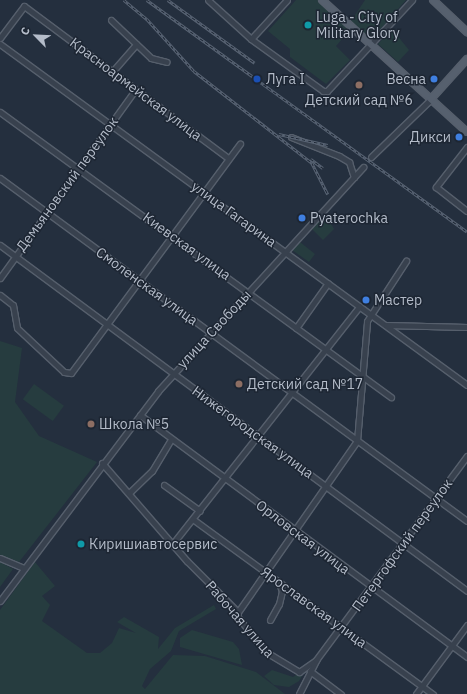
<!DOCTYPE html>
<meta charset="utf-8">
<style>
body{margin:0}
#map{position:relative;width:467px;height:694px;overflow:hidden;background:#242f3e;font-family:"IBM Plex Sans",sans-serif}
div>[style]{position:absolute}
.green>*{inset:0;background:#263c3f;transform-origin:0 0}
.roads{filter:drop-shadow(1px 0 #565f6c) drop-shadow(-1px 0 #565f6c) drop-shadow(0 1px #565f6c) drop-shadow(0 -1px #565f6c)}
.minor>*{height:5px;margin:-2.5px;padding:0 2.5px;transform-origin:2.5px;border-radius:2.5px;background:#38414e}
.major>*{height:6px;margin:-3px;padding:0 3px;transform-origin:3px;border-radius:3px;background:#56606e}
.rail>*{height:2.5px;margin-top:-1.25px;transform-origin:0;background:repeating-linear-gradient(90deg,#1d2633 0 3px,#5a6575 0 6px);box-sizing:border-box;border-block:1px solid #5a6575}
.dots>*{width:11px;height:11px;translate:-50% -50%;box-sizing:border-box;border:2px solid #1d2633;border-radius:50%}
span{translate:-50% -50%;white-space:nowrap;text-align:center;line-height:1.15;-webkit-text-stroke:3px #1d2633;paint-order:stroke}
.poi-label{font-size:14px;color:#b4bcc9}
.left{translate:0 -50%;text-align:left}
.right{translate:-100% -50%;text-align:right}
.street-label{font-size:14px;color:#b4bcc9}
.north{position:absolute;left:16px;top:16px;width:40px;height:40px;-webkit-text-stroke:3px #1d2633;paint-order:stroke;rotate:294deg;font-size:11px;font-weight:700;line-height:16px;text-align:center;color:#b4bcc9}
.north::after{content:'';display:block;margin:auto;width:14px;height:18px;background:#b4bcc9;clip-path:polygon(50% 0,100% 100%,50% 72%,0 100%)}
</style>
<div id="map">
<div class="green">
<i style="clip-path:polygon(296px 0,320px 0,351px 29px,336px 46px,350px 60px,326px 84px,290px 57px,290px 49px,268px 31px)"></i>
<i style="clip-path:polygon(365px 0,406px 0,371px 40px,351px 21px)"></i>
<i style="clip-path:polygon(392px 29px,409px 50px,398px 62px,378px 44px)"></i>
<i style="clip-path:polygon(326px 214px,334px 229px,323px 240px,312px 229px)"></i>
<i style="clip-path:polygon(300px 242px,315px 254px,309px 262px,292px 250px)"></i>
<i style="clip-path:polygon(0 341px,22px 348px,15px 402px,39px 436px,97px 462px,19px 562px,0 555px)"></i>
<i style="left:34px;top:384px;width:37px;height:19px;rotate:36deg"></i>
<i style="clip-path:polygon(0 562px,13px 569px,0 587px)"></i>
<i style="clip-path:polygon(35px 562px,55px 586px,42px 596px,50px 605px,42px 621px,87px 653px,100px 653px,112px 643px,119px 628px,136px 633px,117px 622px,124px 617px,159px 637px,158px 649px,175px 628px,214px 605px,216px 609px,179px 631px,171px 651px,150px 669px,142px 686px,145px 689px,173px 655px,205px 656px,256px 672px,285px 694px,0 694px,0 610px)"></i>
<i style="clip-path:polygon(192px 630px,233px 642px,239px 649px,242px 665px,180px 647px,180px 638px)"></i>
<i style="clip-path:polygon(307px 668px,299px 681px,289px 687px,274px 685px,264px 676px,272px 670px,293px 677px)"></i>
</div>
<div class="roads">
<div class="minor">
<i style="left:208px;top:0;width:58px;rotate:42.2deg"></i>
<i style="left:251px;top:39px;width:89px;rotate:35.8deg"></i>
<i style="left:323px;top:91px;width:4px"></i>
<i style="left:327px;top:91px;width:125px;rotate:-47deg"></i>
<i style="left:111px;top:20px;width:55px;rotate:43.5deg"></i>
<i style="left:151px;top:58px;width:16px;rotate:14deg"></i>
<i style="left:0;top:38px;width:40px;rotate:-53deg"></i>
<i style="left:24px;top:6px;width:254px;rotate:36.7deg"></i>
<i style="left:251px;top:39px;width:53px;rotate:-47.3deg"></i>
<i style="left:0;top:44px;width:578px;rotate:36.14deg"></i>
<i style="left:112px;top:72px;width:37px;rotate:-49deg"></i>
<i style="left:0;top:112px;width:484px;rotate:36.1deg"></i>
<i style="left:291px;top:137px;width:52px;rotate:21.6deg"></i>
<i style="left:339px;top:156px;width:12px;rotate:31deg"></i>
<i style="left:349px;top:162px;width:16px;rotate:72deg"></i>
<i style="left:467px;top:147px;width:51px;rotate:127.8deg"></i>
<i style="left:436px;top:187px;width:39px;rotate:38deg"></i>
<i style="left:371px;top:157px;width:83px;rotate:-44deg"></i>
<i style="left:0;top:178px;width:579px;rotate:36.3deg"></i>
<i style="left:0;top:245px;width:581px;rotate:36.53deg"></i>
<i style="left:0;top:278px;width:231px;rotate:-54.3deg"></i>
<i style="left:0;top:295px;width:16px;rotate:38deg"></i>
<i style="left:13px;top:305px;width:23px;rotate:80deg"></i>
<i style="left:17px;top:328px;width:64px;rotate:43.1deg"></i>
<i style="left:64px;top:372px;width:7px;rotate:8deg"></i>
<i style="left:71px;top:373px;width:285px;rotate:-53.6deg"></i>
<i style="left:386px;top:325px;width:81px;rotate:1.4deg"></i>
<i style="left:296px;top:328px;width:55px;rotate:-54.6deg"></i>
<i style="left:140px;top:415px;width:407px;rotate:36.5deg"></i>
<i style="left:102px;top:463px;width:130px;rotate:49.1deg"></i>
<i style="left:187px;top:561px;width:72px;rotate:45deg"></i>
<i style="left:238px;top:612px;width:4px;rotate:104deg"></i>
<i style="left:237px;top:616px;width:46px;rotate:51.1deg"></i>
<i style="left:266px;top:652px;width:39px;rotate:31deg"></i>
<i style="left:299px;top:672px;width:21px;rotate:-35deg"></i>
<i style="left:164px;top:485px;width:44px;rotate:35.8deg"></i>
<i style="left:129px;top:493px;width:32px;rotate:-44deg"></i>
<i style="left:152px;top:471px;width:37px;rotate:-59deg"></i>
<i style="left:194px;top:520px;width:296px;rotate:36.1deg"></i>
<i style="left:174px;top:542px;width:300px;rotate:-51.8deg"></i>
<i style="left:0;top:558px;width:26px;rotate:23deg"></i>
<i style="left:0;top:601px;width:263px;rotate:-53deg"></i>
<i style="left:158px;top:391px;width:304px;rotate:-47.5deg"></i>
<i style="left:238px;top:612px;width:208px;rotate:-55.2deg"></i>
<i style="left:357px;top:441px;width:120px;rotate:-85.2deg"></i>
<i style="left:367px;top:321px;width:72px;rotate:-57deg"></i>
<i style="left:270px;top:620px;width:18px;rotate:-61deg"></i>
<i style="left:279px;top:604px;width:13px;rotate:-77deg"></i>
<i style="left:282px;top:591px;width:9px;rotate:-111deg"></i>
<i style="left:310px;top:671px;width:39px;rotate:37deg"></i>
<i style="left:299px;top:694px;width:38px;rotate:-63deg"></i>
<i style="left:316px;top:660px;width:254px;rotate:-53.5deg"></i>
<i style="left:416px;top:694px;width:86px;rotate:-53.5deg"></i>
</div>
<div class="major">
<i style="left:322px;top:0;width:196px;rotate:42.3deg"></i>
<i style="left:433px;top:0;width:47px;rotate:43.3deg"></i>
<i style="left:431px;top:99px;width:54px;rotate:-48deg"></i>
</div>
</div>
<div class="rail">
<i style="left:124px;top:0;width:30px;rotate:40deg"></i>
<i style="left:147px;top:19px;width:70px;rotate:47.9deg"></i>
<i style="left:194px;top:71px;width:150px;rotate:37.9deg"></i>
<i style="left:312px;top:163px;width:35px;rotate:63deg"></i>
<i style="left:147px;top:0;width:395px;rotate:35.9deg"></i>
<i style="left:168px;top:0;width:107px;rotate:35.9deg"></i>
<i style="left:279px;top:134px;width:50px;rotate:12.7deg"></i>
<i style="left:311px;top:159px;width:15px;rotate:37deg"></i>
</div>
<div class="dots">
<i style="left:308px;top:25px;background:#0f9aa8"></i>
<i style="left:257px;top:79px;background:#1a4fb4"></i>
<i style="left:434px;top:79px;background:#3f7fe0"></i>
<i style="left:359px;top:85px;background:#8d6e63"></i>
<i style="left:459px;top:137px;background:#3f7fe0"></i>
<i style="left:302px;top:218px;background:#3f7fe0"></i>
<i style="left:366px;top:300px;background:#3f7fe0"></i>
<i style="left:239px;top:384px;background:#8d6e63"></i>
<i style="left:91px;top:424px;background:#8d6e63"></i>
<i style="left:81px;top:544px;background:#0f9aa8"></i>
</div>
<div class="poi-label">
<span class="left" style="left:316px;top:25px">Luga - City of<br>Military Glory</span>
<span class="left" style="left:266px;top:79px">Луга I</span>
<span class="right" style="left:426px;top:79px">Весна</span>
<span style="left:359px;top:100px">Детский сад №6</span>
<span class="right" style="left:451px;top:137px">Дикси</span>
<span class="left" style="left:310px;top:218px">Pyaterochka</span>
<span class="left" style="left:374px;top:300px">Мастер</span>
<span class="left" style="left:247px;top:384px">Детский сад №17</span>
<span class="left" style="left:99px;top:424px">Школа №5</span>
<span class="left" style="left:89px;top:544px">Киришиавтосервис</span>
</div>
<div class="street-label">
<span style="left:136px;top:89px;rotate:37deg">Красноармейская улица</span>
<span style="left:67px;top:184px;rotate:-54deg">Демьяновский переулок</span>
<span style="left:234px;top:214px;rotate:36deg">улица Гагарина</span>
<span style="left:187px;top:246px;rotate:36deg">Киевская улица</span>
<span style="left:147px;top:286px;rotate:36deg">Смоленская улица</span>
<span style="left:214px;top:329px;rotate:-47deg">улица Свободы</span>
<span style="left:253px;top:432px;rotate:36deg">Нижегородская улица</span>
<span style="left:303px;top:537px;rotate:37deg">Орловская улица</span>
<span style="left:402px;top:545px;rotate:-54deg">Петергофский переулок</span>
<span style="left:314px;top:607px;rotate:36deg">Ярославская улица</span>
<span style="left:240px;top:619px;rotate:49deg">Рабочая улица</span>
</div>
<div class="north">С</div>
</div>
